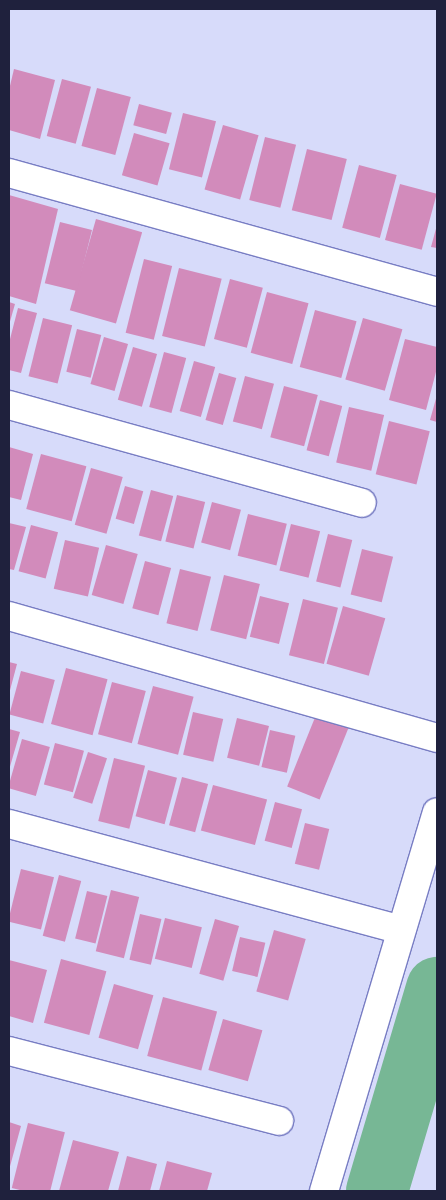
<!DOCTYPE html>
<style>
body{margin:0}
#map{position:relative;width:446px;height:1200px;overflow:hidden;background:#d7dbfa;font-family:"DejaVu Sans",sans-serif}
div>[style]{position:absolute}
.river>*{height:62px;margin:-31px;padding:0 31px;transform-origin:31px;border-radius:31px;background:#77b795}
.building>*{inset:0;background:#d28bbb;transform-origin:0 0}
.roads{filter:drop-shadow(1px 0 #787dc3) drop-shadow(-1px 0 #787dc3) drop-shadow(0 1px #787dc3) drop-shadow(0 -1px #787dc3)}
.street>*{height:28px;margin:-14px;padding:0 14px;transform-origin:14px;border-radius:14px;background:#fff}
span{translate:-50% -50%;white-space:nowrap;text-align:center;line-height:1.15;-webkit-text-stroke:4px #e7e9f9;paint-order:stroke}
.frame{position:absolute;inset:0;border:10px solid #1f213d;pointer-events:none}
</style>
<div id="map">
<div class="river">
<i style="left:377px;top:1191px;width:212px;rotate:-73.5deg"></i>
</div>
<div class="building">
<i style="clip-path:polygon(14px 69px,55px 80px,40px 139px,9px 130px,9px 90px)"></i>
<i style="left:62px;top:79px;width:30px;height:59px;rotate:15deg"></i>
<i style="left:97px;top:88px;width:35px;height:60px;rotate:15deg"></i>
<i style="left:139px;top:104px;width:34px;height:22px;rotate:15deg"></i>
<i style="left:183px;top:113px;width:34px;height:58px;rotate:14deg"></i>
<i style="left:223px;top:125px;width:37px;height:67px;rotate:16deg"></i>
<i style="left:134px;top:133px;width:37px;height:44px;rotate:16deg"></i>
<i style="left:265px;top:137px;width:32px;height:65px;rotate:14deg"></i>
<i style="left:307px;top:149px;width:41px;height:63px;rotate:14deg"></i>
<i style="left:359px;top:165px;width:39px;height:65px;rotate:15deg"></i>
<i style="left:400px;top:184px;width:38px;height:58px;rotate:15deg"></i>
<i style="clip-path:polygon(9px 195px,58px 209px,36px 304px,9px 296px)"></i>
<i style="left:96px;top:219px;width:48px;height:95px;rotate:16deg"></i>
<i style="left:60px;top:222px;width:33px;height:63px;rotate:14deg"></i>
<i style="clip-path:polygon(437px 225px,437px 248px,431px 247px)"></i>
<i style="left:144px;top:259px;width:29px;height:76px;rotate:14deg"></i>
<i style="left:179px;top:268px;width:44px;height:70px;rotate:14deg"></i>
<i style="left:230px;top:279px;width:34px;height:62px;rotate:15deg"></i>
<i style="left:267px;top:292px;width:43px;height:63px;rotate:15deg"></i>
<i style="clip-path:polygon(9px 302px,15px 304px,9px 325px)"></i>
<i style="clip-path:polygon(18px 308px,37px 313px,21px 373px,9px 370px,9px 343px)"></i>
<i style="left:315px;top:310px;width:43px;height:59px;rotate:15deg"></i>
<i style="left:43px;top:318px;width:30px;height:60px;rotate:14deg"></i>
<i style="left:363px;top:318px;width:41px;height:64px;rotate:16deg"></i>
<i style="left:77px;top:329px;width:25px;height:44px;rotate:14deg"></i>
<i style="left:104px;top:337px;width:25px;height:49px;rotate:16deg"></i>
<i style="clip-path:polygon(405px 339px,437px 347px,437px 368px,426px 410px,389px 400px)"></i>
<i style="left:133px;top:347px;width:25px;height:55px;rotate:16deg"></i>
<i style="left:164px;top:352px;width:23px;height:57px;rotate:15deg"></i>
<i style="left:194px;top:361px;width:22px;height:52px;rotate:16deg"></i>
<i style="left:219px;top:373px;width:18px;height:49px;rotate:16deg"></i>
<i style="left:245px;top:376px;width:30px;height:47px;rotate:15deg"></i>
<i style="left:284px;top:386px;width:35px;height:53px;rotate:15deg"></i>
<i style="clip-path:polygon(437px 395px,437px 422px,430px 420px)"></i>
<i style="left:320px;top:400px;width:23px;height:52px;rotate:15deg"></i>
<i style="left:349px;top:407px;width:36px;height:57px;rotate:13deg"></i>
<i style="left:389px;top:421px;width:42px;height:55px;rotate:14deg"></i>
<i style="clip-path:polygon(9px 447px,33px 454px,21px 500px,9px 497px)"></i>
<i style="left:41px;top:454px;width:47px;height:57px;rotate:15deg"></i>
<i style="left:91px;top:468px;width:33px;height:59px;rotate:16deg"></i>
<i style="left:125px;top:486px;width:19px;height:34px;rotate:16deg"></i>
<i style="left:151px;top:490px;width:23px;height:47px;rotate:15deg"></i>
<i style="left:177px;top:495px;width:29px;height:48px;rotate:14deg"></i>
<i style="left:212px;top:502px;width:30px;height:42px;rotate:15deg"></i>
<i style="left:248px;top:514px;width:40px;height:43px;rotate:14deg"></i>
<i style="clip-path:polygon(9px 523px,26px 527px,14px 570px,9px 569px)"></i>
<i style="left:291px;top:524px;width:30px;height:48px;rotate:14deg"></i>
<i style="left:31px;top:525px;width:28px;height:48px;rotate:15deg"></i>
<i style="left:328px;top:534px;width:25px;height:49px;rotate:14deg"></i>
<i style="left:65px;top:540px;width:35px;height:50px;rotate:13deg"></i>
<i style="left:106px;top:545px;width:33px;height:52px;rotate:16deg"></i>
<i style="left:362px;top:549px;width:32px;height:47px;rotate:14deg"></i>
<i style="left:145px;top:561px;width:27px;height:49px;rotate:15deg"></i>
<i style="left:180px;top:569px;width:32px;height:56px;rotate:14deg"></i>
<i style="left:224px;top:575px;width:37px;height:57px;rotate:14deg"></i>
<i style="left:260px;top:596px;width:30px;height:42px;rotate:14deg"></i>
<i style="left:303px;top:599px;width:36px;height:58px;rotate:14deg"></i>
<i style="left:343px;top:606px;width:44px;height:60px;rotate:16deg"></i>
<i style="clip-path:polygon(9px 662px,17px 664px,9px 694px)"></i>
<i style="left:66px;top:668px;width:43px;height:58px;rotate:15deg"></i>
<i style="left:21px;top:671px;width:35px;height:45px;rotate:15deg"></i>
<i style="left:112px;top:682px;width:35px;height:54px;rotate:15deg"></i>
<i style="left:153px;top:686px;width:42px;height:60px;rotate:15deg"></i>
<i style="left:193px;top:712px;width:31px;height:44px;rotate:13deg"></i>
<i style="left:316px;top:715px;width:35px;height:77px;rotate:22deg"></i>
<i style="left:237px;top:718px;width:33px;height:41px;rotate:14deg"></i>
<i style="clip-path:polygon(9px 729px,20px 732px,9px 770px)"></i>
<i style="left:270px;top:730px;width:26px;height:38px;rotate:13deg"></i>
<i style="left:22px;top:739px;width:29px;height:51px;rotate:16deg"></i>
<i style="left:55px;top:743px;width:30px;height:43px;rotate:15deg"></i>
<i style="left:88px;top:752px;width:20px;height:48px;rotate:18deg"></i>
<i style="left:114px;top:758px;width:32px;height:65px;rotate:14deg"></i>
<i style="left:148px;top:770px;width:30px;height:48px;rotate:15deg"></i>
<i style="left:182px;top:777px;width:27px;height:50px;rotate:15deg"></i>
<i style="left:213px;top:785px;width:56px;height:47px;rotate:15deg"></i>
<i style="left:275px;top:802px;width:28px;height:40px;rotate:15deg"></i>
<i style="left:305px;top:823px;width:25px;height:42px;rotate:14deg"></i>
<i style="left:21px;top:869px;width:34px;height:54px;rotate:14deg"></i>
<i style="left:59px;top:875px;width:23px;height:63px;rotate:15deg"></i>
<i style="left:111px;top:890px;width:29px;height:63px;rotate:14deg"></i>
<i style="left:87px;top:891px;width:21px;height:49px;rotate:14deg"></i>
<i style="left:140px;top:914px;width:22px;height:47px;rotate:13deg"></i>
<i style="left:165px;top:918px;width:38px;height:42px;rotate:14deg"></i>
<i style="left:215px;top:919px;width:25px;height:57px;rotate:16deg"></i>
<i style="left:274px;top:930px;width:33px;height:64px;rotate:16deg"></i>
<i style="left:240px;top:937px;width:26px;height:35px;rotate:13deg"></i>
<i style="left:61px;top:959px;width:47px;height:66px;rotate:15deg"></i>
<i style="clip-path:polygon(9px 960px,47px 970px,33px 1023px,9px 1016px)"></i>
<i style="left:114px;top:984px;width:41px;height:56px;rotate:16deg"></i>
<i style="left:163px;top:997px;width:56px;height:61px;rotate:15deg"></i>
<i style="left:223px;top:1019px;width:41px;height:53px;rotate:16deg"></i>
<i style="clip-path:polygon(9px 1122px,21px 1126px,9px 1170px)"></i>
<i style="left:28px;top:1123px;width:38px;height:67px;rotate:14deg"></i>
<i style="clip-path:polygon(73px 1140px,119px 1152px,108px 1191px,59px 1191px)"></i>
<i style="clip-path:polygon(127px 1156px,157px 1164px,150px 1191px,118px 1191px)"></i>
<i style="clip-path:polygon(167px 1161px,212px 1173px,207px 1191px,159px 1191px)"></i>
</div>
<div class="roads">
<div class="street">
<i style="left:9px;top:173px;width:444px;rotate:15.5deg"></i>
<i style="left:9px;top:405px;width:366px;rotate:15.5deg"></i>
<i style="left:9px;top:616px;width:445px;rotate:15.9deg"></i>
<i style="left:9px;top:824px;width:406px;rotate:15.1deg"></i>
<i style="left:9px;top:1051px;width:279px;rotate:14.5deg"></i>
<i style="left:324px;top:1191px;width:395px;rotate:-73.4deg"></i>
</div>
</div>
<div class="frame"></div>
</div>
